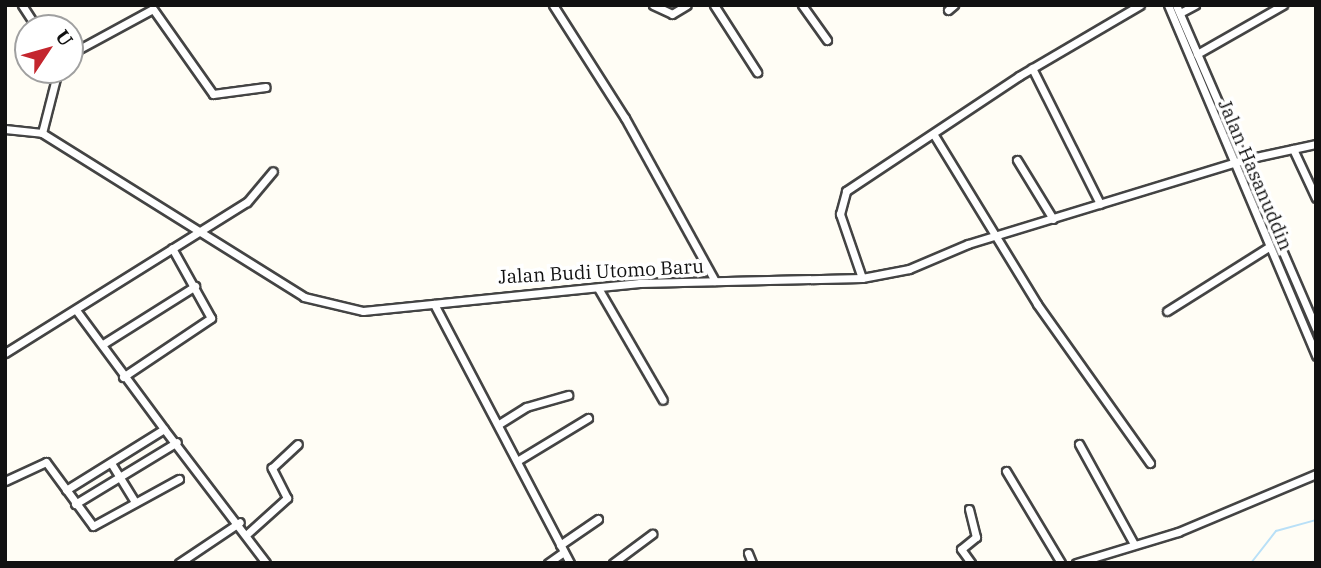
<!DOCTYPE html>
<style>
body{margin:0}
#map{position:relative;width:1321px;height:568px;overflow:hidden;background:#fffdf5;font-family:"IBM Plex Serif",serif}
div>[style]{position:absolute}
.stream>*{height:2px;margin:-1px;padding:0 1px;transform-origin:1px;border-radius:1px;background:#b9e0f7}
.roads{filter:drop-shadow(2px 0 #444) drop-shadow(-2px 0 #444) drop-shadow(0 2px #444) drop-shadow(0 -2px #444)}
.minor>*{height:7px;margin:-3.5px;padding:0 3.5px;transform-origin:3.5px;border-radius:3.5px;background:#fff}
span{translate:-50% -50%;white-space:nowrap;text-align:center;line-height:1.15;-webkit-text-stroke:7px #fff;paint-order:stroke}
.street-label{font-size:19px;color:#111}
.frame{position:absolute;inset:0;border:7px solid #111;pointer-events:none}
.north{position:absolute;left:14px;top:14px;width:70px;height:70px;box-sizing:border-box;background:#fff;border:2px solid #a0a0a0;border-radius:50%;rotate:54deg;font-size:19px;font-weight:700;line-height:28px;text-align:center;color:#111}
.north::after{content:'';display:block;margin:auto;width:24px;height:32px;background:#c4262e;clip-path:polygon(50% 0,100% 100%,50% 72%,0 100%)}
</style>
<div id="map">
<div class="stream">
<i style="left:1251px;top:563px;width:41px;rotate:-52deg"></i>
<i style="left:1276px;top:531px;width:41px;rotate:-15.4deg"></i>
</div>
<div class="roads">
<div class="minor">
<i style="left:22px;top:5px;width:27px;rotate:57deg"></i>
<i style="left:553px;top:5px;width:134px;rotate:57.5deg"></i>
<i style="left:625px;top:118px;width:186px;rotate:61.1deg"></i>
<i style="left:653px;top:5px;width:21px;rotate:25deg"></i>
<i style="left:672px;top:14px;width:17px;rotate:-31deg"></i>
<i style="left:714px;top:5px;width:80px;rotate:57.3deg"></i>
<i style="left:802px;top:5px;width:43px;rotate:54.5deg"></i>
<i style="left:1168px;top:5px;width:381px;rotate:67.1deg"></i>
<i style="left:1176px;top:5px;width:353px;rotate:66.6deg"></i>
<i style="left:948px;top:10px;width:8px;rotate:-40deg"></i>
<i style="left:1180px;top:13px;width:17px;rotate:-28deg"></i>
<i style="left:70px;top:54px;width:94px;rotate:-28.5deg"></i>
<i style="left:153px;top:9px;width:104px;rotate:54.8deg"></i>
<i style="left:213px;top:94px;width:53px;rotate:-7.5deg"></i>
<i style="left:1197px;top:54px;width:99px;rotate:-29.7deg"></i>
<i style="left:1032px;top:68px;width:152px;rotate:63.4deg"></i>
<i style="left:5px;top:129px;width:37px;rotate:6deg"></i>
<i style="left:42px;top:133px;width:309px;rotate:32deg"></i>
<i style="left:304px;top:297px;width:61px;rotate:13.3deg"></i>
<i style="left:363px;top:311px;width:278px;rotate:-5.8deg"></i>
<i style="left:640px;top:283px;width:222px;rotate:-1.3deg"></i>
<i style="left:862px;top:278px;width:48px;rotate:-10.8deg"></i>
<i style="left:909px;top:269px;width:64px;rotate:-23deg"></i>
<i style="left:968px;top:244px;width:287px;rotate:-17deg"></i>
<i style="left:1242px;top:160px;width:76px;rotate:-12.2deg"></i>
<i style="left:42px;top:133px;width:65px;rotate:-75.7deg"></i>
<i style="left:934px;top:135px;width:198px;rotate:58.6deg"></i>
<i style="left:1037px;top:304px;width:195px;rotate:54.6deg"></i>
<i style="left:1293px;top:149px;width:54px;rotate:64.9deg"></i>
<i style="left:1017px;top:160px;width:69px;rotate:58.6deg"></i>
<i style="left:862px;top:278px;width:68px;rotate:-109deg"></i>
<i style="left:840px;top:214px;width:24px;rotate:-75deg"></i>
<i style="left:846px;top:191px;width:208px;rotate:-33.6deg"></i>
<i style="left:1019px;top:76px;width:140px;rotate:-30.4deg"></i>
<i style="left:598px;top:288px;width:129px;rotate:59.9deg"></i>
<i style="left:434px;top:304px;width:293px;rotate:62.3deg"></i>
<i style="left:76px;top:310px;width:148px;rotate:53.5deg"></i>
<i style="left:1167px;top:311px;width:118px;rotate:-32.2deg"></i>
<i style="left:103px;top:344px;width:109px;rotate:-32.2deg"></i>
<i style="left:5px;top:353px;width:285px;rotate:-32deg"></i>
<i style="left:247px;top:202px;width:40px;rotate:-50deg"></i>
<i style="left:123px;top:377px;width:106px;rotate:-33.8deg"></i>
<i style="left:211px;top:318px;width:80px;rotate:-119.1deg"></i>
<i style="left:499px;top:424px;width:32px;rotate:-32deg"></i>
<i style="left:526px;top:407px;width:44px;rotate:-15.9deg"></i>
<i style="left:1079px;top:444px;width:114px;rotate:61.2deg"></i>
<i style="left:517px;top:461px;width:83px;rotate:-31.2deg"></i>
<i style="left:111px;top:463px;width:46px;rotate:58.4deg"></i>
<i style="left:1006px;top:471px;width:107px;rotate:59.1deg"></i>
<i style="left:5px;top:481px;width:45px;rotate:-24.9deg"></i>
<i style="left:46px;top:462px;width:79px;rotate:53.7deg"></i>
<i style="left:93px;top:526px;width:98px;rotate:-28.7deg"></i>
<i style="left:66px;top:490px;width:115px;rotate:-31.9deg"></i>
<i style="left:164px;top:429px;width:168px;rotate:52.7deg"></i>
<i style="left:75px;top:504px;width:119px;rotate:-31.3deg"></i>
<i style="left:969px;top:509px;width:29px;rotate:76deg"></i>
<i style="left:976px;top:537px;width:19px;rotate:141deg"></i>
<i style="left:961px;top:549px;width:17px;rotate:54deg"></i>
<i style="left:247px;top:534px;width:54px;rotate:-42deg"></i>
<i style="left:287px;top:498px;width:34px;rotate:-117deg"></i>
<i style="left:272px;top:468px;width:35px;rotate:-43deg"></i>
<i style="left:560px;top:545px;width:46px;rotate:-34.4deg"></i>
<i style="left:748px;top:553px;width:11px;rotate:68deg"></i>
<i style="left:179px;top:563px;width:73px;rotate:-33.9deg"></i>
<i style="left:548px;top:563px;width:19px;rotate:-35deg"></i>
<i style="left:613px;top:563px;width:49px;rotate:-36.6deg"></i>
<i style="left:1076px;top:563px;width:107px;rotate:-16.9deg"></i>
<i style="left:1178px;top:532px;width:150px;rotate:-22.8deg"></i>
</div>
</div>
<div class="street-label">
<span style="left:1255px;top:175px;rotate:67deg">Jalan Hasanuddin</span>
<span style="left:601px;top:272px;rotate:-3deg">Jalan Budi Utomo Baru</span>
</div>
<div class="frame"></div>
<div class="north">U</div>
</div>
